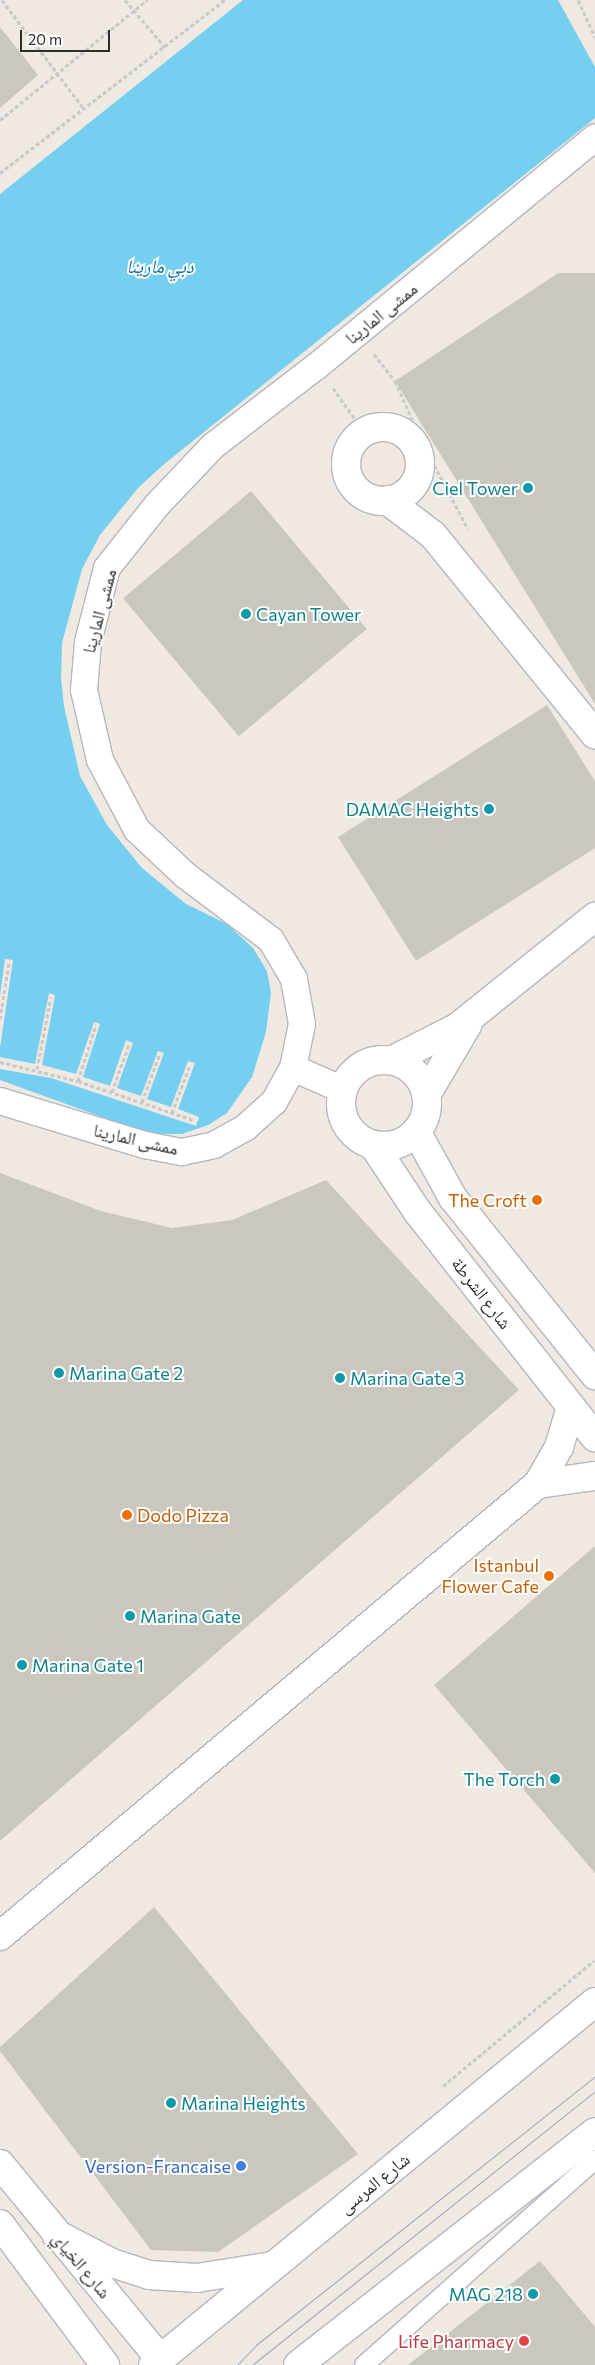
<!DOCTYPE html>
<meta charset="utf-8">
<style>
body{margin:0}
#map{position:relative;width:595px;height:2365px;overflow:hidden;background:#efe9e1;font-family:Commissioner,"Noto Naskh Arabic",sans-serif}
div>[style]{position:absolute}
.water>*{inset:0;background:#75cff0}
.pier>*{inset:0;background:#efe9e1}
.building>*{inset:0;background:#cbc7bf;transform-origin:0 0}
.path>*{height:3px;margin-top:-1.5px;transform-origin:0;background:repeating-linear-gradient(90deg,#c9c9c9 0 4px,transparent 0 6.5px)}
.roads{filter:drop-shadow(1px 0 #b4b7c1) drop-shadow(-1px 0 #b4b7c1) drop-shadow(0 1px #b4b7c1) drop-shadow(0 -1px #b4b7c1)}
.service>*{height:18px;margin:-9px;padding:0 9px;transform-origin:9px;border-radius:9px;background:#fff}
.pedestrian>*{height:26px;margin:-13px;padding:0 13px;transform-origin:13px;border-radius:13px;background:#fff}
.minor>*{height:28px;margin:-14px;padding:0 14px;transform-origin:14px;border-radius:14px;background:#fff}
.minor>.ring{margin:-14px;padding:0;box-sizing:content-box;background:none;border:28px solid #fff;border-radius:50%}
.secondary>*{height:28px;margin:-14px;padding:0 14px;transform-origin:14px;border-radius:14px;background:#fff}
.tram>*{height:1px;margin:-0.5px;padding:0 0.5px;transform-origin:0.5px;border-radius:0.5px;background:#a3a6b8}
.dots>*{width:14px;height:14px;translate:-50% -50%;box-sizing:border-box;border:2px solid #fff;border-radius:50%}
span{translate:-50% -50%;white-space:nowrap;text-align:center;line-height:1.15;-webkit-text-stroke:4px #fff;paint-order:stroke}
.street-label{font-size:18px;color:#2e2e2e}
.culture-label{font-size:18px;color:#0d838f}
.right{translate:-100% -50%;text-align:right}
.left{translate:0 -50%;text-align:left}
.food-label{font-size:18px;color:#c56008}
.shop-label{font-size:18px;color:#366cbe}
.health-label{font-size:18px;color:#be3a42}
.water-label{font-size:19px;color:#0d6fa3;font-style:italic}
.scale{position:absolute;left:20px;top:30px;width:90px;height:22px;box-sizing:border-box;border:2px solid #2e2e2e;border-top:0;padding-left:6px;font-size:15px;line-height:18px;white-space:nowrap;color:#2e2e2e;-webkit-text-stroke:4px #fff;paint-order:stroke}
</style>
<div id="map">
<div class="water">
<i style="clip-path:polygon(243px 0,595px 0,595px 118px,163px 465px,138px 488px,100px 535px,82px 569px,62px 643px,61px 678px,64px 706px,80px 776px,107px 825px,142px 868px,186px 904px,227px 924px,253px 948px,267px 971px,271px 993px,266px 1032px,252px 1077px,227px 1113px,208px 1125px,182px 1134px,149px 1134px,0 1080px,0 194px)"></i>
</div>
<div class="pier">
<i style="clip-path:polygon(558px 0,595px 0,595px 67px)"></i>
<i style="clip-path:polygon(5px 959px,13px 960px,0 1048px,0 996px)"></i>
<i style="clip-path:polygon(49px 993px,55px 995px,42px 1065px,76px 1074px,94px 1022px,100px 1024px,83px 1077px,110px 1086px,126px 1040px,133px 1043px,117px 1088px,141px 1096px,158px 1051px,164px 1053px,147px 1099px,171px 1107px,188px 1061px,195px 1063px,178px 1109px,199px 1117px,196px 1126px,51px 1078px,0 1069px,0 1057px,35px 1064px)"></i>
</div>
<div class="building">
<i style="clip-path:polygon(0 27px,38px 75px,0 108px)"></i>
<i style="clip-path:polygon(558px 273px,595px 273px,595px 704px,395px 381px)"></i>
<i style="left:251px;top:491px;width:180px;height:167px;rotate:50deg"></i>
<i style="clip-path:polygon(547px 705px,595px 781px,595px 848px,416px 961px,338px 837px)"></i>
<i style="clip-path:polygon(0 1173px,101px 1211px,172px 1228px,232px 1220px,326px 1180px,519px 1390px,0 1841px)"></i>
<i style="clip-path:polygon(595px 1546px,595px 1873px,434px 1685px)"></i>
<i style="clip-path:polygon(154px 1907px,358px 2154px,218px 2252px,151px 2250px,0 2051px,0 2047px)"></i>
<i style="clip-path:polygon(540px 2261px,595px 2327px,595px 2365px,408px 2365px)"></i>
</div>
<div class="path">
<i style="left:2px;top:0;width:136px;rotate:53deg"></i>
<i style="left:125px;top:0;width:62px;rotate:49.6deg"></i>
<i style="left:578px;top:0;width:41px;rotate:65.3deg"></i>
<i style="left:0;top:120px;width:190px;rotate:-39.2deg"></i>
<i style="left:0;top:173px;width:284px;rotate:-37.6deg"></i>
<i style="left:374px;top:354px;width:34px;rotate:52deg"></i>
<i style="left:395px;top:381px;width:67px;rotate:66.1deg"></i>
<i style="left:422px;top:442px;width:98px;rotate:62.1deg"></i>
<i style="left:333px;top:388px;width:54px;rotate:54.8deg"></i>
<i style="left:0;top:1019px;width:58px;rotate:-81deg"></i>
<i style="left:0;top:1062px;width:80px;rotate:13.7deg"></i>
<i style="left:78px;top:1081px;width:121px;rotate:18.7deg"></i>
<i style="left:37px;top:1069px;width:73px;rotate:-79deg"></i>
<i style="left:78px;top:1081px;width:59px;rotate:-72.2deg"></i>
<i style="left:112px;top:1092px;width:51px;rotate:-70.5deg"></i>
<i style="left:142px;top:1102px;width:52px;rotate:-69.8deg"></i>
<i style="left:172px;top:1113px;width:51px;rotate:-69.4deg"></i>
<i style="left:443px;top:2086px;width:197px;rotate:-39.7deg"></i>
</div>
<div class="roads">
<div class="service">
<i style="left:364px;top:2365px;width:309px;rotate:-41.6deg"></i>
</div>
<div class="pedestrian">
<i style="left:293px;top:1068px;width:55px;rotate:23.7deg"></i>
<i style="left:0;top:1101px;width:152px;rotate:16.9deg"></i>
<i style="left:145px;top:1145px;width:38px;rotate:11deg"></i>
<i style="left:182px;top:1152px;width:33px;rotate:-12deg"></i>
<i style="left:214px;top:1145px;width:37px;rotate:-29deg"></i>
<i style="left:246px;top:1127px;width:38px;rotate:-42deg"></i>
<i style="left:274px;top:1102px;width:39px;rotate:-61deg"></i>
<i style="left:293px;top:1068px;width:45px;rotate:-78.4deg"></i>
<i style="left:302px;top:1024px;width:46px;rotate:-100.1deg"></i>
<i style="left:294px;top:979px;width:45px;rotate:-120.5deg"></i>
<i style="left:271px;top:940px;width:108px;rotate:-142.9deg"></i>
<i style="left:185px;top:875px;width:66px;rotate:-136.8deg"></i>
<i style="left:137px;top:830px;width:79px;rotate:-117.9deg"></i>
<i style="left:100px;top:760px;width:72px;rotate:-102.9deg"></i>
<i style="left:84px;top:690px;width:48px;rotate:-85.2deg"></i>
<i style="left:88px;top:642px;width:76px;rotate:-75.6deg"></i>
<i style="left:107px;top:568px;width:80px;rotate:-51.6deg"></i>
<i style="left:157px;top:505px;width:81px;rotate:-46.5deg"></i>
<i style="left:213px;top:446px;width:131px;rotate:-37.6deg"></i>
<i style="left:317px;top:366px;width:360px;rotate:-39.4deg"></i>
</div>
<div class="minor">
<i class="ring" style="left:346px;top:427px;width:46px;height:46px"></i>
<i style="left:387px;top:500px;width:58px;rotate:37.3deg"></i>
<i style="left:433px;top:535px;width:257px;rotate:50.9deg"></i>
<i class="ring" style="left:341px;top:1060px;width:58px;height:58px"></i>
<i style="left:393px;top:1060px;width:73px;rotate:-26.9deg"></i>
<i style="left:458px;top:1027px;width:176px;rotate:-38.8deg"></i>
<i style="left:426px;top:1095px;width:82px;rotate:-59.4deg"></i>
<i style="left:416px;top:1131px;width:77px;rotate:61.1deg"></i>
<i style="left:453px;top:1198px;width:227px;rotate:51.3deg"></i>
<i style="left:374px;top:1146px;width:78px;rotate:56.5deg"></i>
<i style="left:417px;top:1211px;width:288px;rotate:51.8deg"></i>
<i style="left:538px;top:1484px;width:58px;rotate:-8deg"></i>
<i style="left:0;top:1936px;width:703px;rotate:-40.04deg"></i>
<i style="left:538px;top:1484px;width:43px;rotate:-60.4deg"></i>
<i style="left:559px;top:1447px;width:42px;rotate:-73.3deg"></i>
<i style="left:0;top:2164px;width:252px;rotate:50.6deg"></i>
<i style="left:0;top:2224px;width:176px;rotate:53.3deg"></i>
</div>
<div class="secondary">
<i style="left:56px;top:2234px;width:63px;rotate:27.4deg"></i>
<i style="left:112px;top:2263px;width:39px;rotate:18deg"></i>
<i style="left:149px;top:2275px;width:48px;rotate:3.6deg"></i>
<i style="left:197px;top:2278px;width:76px;rotate:-9.1deg"></i>
<i style="left:153px;top:2365px;width:572px;rotate:-39.4deg"></i>
<i style="left:298px;top:2365px;width:377px;rotate:-38.1deg"></i>
</div>
</div>
<div class="tram">
<i style="left:237px;top:2365px;width:28px;rotate:-46deg"></i>
<i style="left:256px;top:2345px;width:433px;rotate:-38.4deg"></i>
<i style="left:252px;top:2365px;width:439px;rotate:-38.6deg"></i>
</div>
<div class="dots">
<i style="left:528px;top:488px;background:#0f9aa8"></i>
<i style="left:246px;top:614px;background:#0f9aa8"></i>
<i style="left:489px;top:809px;background:#0f9aa8"></i>
<i style="left:537px;top:1200px;background:#e8710a"></i>
<i style="left:59px;top:1373px;background:#0f9aa8"></i>
<i style="left:340px;top:1378px;background:#0f9aa8"></i>
<i style="left:127px;top:1515px;background:#e8710a"></i>
<i style="left:549px;top:1576px;background:#e8710a"></i>
<i style="left:130px;top:1616px;background:#0f9aa8"></i>
<i style="left:22px;top:1665px;background:#0f9aa8"></i>
<i style="left:555px;top:1779px;background:#0f9aa8"></i>
<i style="left:171px;top:2103px;background:#0f9aa8"></i>
<i style="left:241px;top:2166px;background:#3f7fe0"></i>
<i style="left:533px;top:2294px;background:#0f9aa8"></i>
<i style="left:524px;top:2341px;background:#e0444e"></i>
</div>
<div class="street-label">
<span style="left:381px;top:313px;rotate:-39deg">ممشى المارينا</span>
<span style="left:99px;top:611px;rotate:-75deg">ممشى المارينا</span>
<span style="left:136px;top:1139px;rotate:13deg">ممشى المارينا</span>
<span style="left:482px;top:1293px;rotate:52deg">شارع الشرطة</span>
<span style="left:374px;top:2183px;rotate:-39deg">شارع المرسى</span>
<span style="left:82px;top:2265px;rotate:50deg">شارع الخياي</span>
</div>
<div class="culture-label">
<span class="right" style="left:518px;top:488px">Ciel Tower</span>
<span class="left" style="left:256px;top:614px">Cayan Tower</span>
<span class="right" style="left:479px;top:809px">DAMAC Heights</span>
<span class="left" style="left:69px;top:1373px">Marina Gate 2</span>
<span class="left" style="left:350px;top:1378px">Marina Gate 3</span>
<span class="left" style="left:140px;top:1616px">Marina Gate</span>
<span class="left" style="left:32px;top:1665px">Marina Gate 1</span>
<span class="right" style="left:545px;top:1779px">The Torch</span>
<span class="left" style="left:181px;top:2103px">Marina Heights</span>
<span class="right" style="left:523px;top:2294px">MAG 218</span>
</div>
<div class="food-label">
<span class="right" style="left:527px;top:1200px">The Croft</span>
<span class="left" style="left:137px;top:1515px">Dodo Pizza</span>
<span class="right" style="left:539px;top:1576px">Istanbul<br>Flower Cafe</span>
</div>
<div class="shop-label">
<span class="right" style="left:231px;top:2166px">Version-Francaise</span>
</div>
<div class="health-label">
<span class="right" style="left:514px;top:2341px">Life Pharmacy</span>
</div>
<div class="water-label">
<span style="left:160px;top:266px">دبي مارينا</span>
</div>
<div class="scale">20 m</div>
</div>
